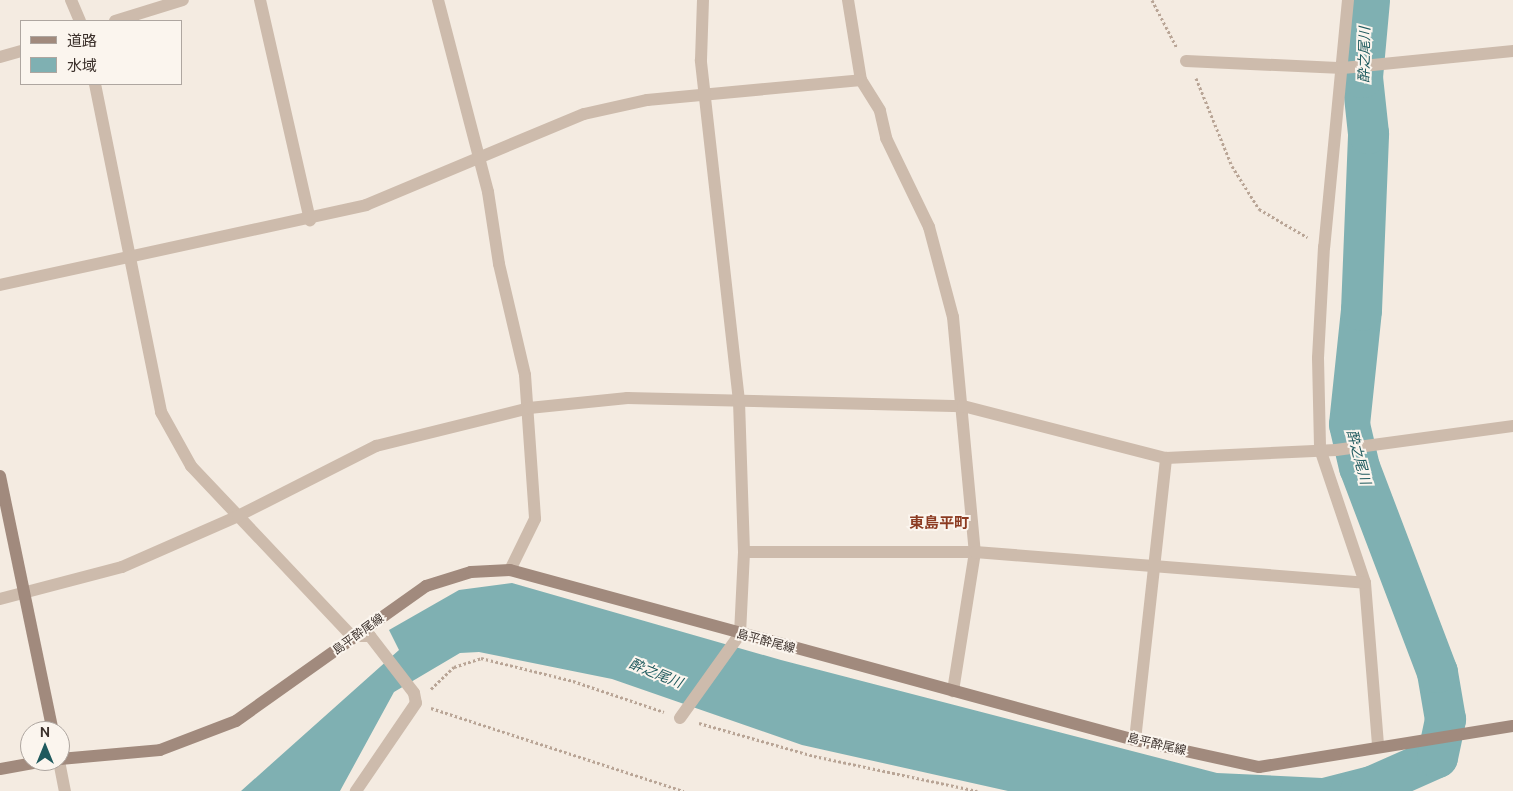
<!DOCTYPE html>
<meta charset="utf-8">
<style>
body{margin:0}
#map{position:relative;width:1513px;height:791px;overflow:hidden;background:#f4ebe1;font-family:Ubuntu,"Noto Sans JP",sans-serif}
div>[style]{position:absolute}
.water>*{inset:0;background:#7fb0b2}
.river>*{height:41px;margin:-20.5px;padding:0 20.5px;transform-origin:20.5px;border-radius:20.5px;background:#7fb0b2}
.path>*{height:3px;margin-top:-1.5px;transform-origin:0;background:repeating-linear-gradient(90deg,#b9a596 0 2.5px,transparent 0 5px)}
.street>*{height:12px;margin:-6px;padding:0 6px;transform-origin:6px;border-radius:6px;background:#cdbbac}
.secondary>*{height:12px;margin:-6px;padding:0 6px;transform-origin:6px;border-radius:6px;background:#a18a7d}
span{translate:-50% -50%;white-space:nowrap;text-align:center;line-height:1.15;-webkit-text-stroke:4px #fbf5ee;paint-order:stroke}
.street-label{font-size:12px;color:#3b302b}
.water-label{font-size:14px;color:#1f5a5e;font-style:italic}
.quarter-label{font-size:15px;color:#8c3b22;font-weight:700}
.legend{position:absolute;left:20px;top:20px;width:162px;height:65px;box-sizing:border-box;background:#fbf5ee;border:1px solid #aea6a0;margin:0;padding:6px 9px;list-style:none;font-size:15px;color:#3b302b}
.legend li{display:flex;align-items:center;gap:10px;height:25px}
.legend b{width:25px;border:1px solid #aea6a0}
.north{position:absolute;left:20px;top:721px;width:50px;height:50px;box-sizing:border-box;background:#fbf5ee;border:1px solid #aea6a0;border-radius:50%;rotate:0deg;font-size:14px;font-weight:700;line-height:20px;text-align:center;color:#3b302b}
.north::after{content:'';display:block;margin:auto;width:18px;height:22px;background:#1f5a5e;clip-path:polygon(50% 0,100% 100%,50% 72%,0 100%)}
</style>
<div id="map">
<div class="water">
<i style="clip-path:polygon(512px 583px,781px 660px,1217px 773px,1322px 778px,1447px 746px,1437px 765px,1398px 791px,1008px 791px,802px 745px,612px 679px,479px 652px,460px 653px,394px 692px,340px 791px,241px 791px,399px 650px,389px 630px,459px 590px)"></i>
</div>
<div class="river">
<i style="left:1360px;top:791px;width:84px;rotate:-23.8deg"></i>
<i style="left:1437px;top:757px;width:39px;rotate:-78deg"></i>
<i style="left:1445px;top:719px;width:48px;rotate:-99.7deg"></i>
<i style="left:1437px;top:672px;width:219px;rotate:-110.8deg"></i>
<i style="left:1359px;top:467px;width:44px;rotate:-103.1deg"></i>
<i style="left:1349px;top:424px;width:115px;rotate:-84deg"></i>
<i style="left:1361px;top:310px;width:177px;rotate:-87.7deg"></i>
<i style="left:1368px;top:133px;width:56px;rotate:-96.1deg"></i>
<i style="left:1362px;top:77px;width:77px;rotate:-84.8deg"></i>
</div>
<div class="path">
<i style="left:1152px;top:0;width:54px;rotate:62.5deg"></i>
<i style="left:1196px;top:78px;width:95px;rotate:67.8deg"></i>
<i style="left:1232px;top:166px;width:51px;rotate:57.9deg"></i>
<i style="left:1259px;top:209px;width:56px;rotate:30.3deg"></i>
<i style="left:431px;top:689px;width:32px;rotate:-44deg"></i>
<i style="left:454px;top:667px;width:28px;rotate:-18deg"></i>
<i style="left:481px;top:658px;width:95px;rotate:14deg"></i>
<i style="left:573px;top:681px;width:96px;rotate:18.8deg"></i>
<i style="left:431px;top:708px;width:266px;rotate:18.2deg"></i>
<i style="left:699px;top:723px;width:120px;rotate:16deg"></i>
<i style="left:814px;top:756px;width:167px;rotate:12.1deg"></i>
</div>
<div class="street">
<i style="left:71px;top:0;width:23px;rotate:67deg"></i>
<i style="left:260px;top:0;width:226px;rotate:77.2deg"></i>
<i style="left:438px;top:0;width:198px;rotate:75.4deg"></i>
<i style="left:488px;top:192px;width:73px;rotate:81.3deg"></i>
<i style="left:499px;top:264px;width:114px;rotate:76.8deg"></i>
<i style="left:525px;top:375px;width:144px;rotate:86deg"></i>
<i style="left:535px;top:519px;width:57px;rotate:116.1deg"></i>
<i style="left:848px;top:0;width:81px;rotate:80.8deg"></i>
<i style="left:861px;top:80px;width:36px;rotate:58deg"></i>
<i style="left:880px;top:111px;width:28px;rotate:77deg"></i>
<i style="left:886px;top:138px;width:99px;rotate:64.2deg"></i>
<i style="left:929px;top:227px;width:93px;rotate:75.1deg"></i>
<i style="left:953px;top:317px;width:236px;rotate:84.7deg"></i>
<i style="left:975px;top:552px;width:141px;rotate:99deg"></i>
<i style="left:1348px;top:0;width:248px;rotate:95.5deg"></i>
<i style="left:1324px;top:247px;width:111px;rotate:93.1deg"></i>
<i style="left:1318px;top:358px;width:91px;rotate:88.7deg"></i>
<i style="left:1320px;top:449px;width:141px;rotate:71.4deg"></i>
<i style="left:1365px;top:583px;width:163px;rotate:85.4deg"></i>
<i style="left:115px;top:21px;width:71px;rotate:-17.2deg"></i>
<i style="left:0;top:57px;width:22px;rotate:-16deg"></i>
<i style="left:1186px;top:61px;width:157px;rotate:2.6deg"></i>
<i style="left:1343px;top:68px;width:171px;rotate:-5.7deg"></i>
<i style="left:95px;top:84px;width:335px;rotate:78.6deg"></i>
<i style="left:161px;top:412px;width:62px;rotate:60.9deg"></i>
<i style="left:191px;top:466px;width:234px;rotate:46.6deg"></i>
<i style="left:352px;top:636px;width:18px"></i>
<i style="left:370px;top:636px;width:72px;rotate:52.3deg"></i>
<i style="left:414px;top:693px;width:10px;rotate:79deg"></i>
<i style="left:416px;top:703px;width:107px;rotate:124.3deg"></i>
<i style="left:0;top:285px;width:375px;rotate:-12.3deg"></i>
<i style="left:366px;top:205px;width:236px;rotate:-22.7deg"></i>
<i style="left:584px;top:114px;width:65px;rotate:-12.5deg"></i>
<i style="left:647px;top:100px;width:215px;rotate:-5.3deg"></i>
<i style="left:744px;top:552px;width:231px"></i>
<i style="left:975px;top:552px;width:391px;rotate:4.5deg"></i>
<i style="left:0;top:599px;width:126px;rotate:-14.7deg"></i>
<i style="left:122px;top:567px;width:127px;rotate:-23.7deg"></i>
<i style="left:238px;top:516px;width:155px;rotate:-26.9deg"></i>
<i style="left:376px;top:446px;width:158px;rotate:-13.9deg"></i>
<i style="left:529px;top:408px;width:99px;rotate:-5.8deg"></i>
<i style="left:627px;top:398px;width:336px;rotate:1.4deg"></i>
<i style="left:963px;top:406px;width:210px;rotate:14.4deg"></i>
<i style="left:1166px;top:458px;width:170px;rotate:-2.7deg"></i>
<i style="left:1336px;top:450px;width:179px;rotate:-7.7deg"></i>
<i style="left:680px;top:718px;width:103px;rotate:-54.5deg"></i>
<i style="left:740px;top:634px;width:82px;rotate:-87.2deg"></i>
<i style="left:744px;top:552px;width:151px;rotate:-91.9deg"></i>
<i style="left:739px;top:401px;width:343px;rotate:-96.4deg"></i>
<i style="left:701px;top:60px;width:60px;rotate:-88.1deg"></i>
<i style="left:1135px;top:740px;width:284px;rotate:-83.7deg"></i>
<i style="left:59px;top:761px;width:31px;rotate:79deg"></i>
</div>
<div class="secondary">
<i style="left:0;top:476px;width:260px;rotate:78.3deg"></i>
<i style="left:60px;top:759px;width:100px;rotate:-5.1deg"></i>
<i style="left:160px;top:750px;width:81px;rotate:-20.9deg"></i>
<i style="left:236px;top:721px;width:233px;rotate:-35.4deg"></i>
<i style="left:426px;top:586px;width:47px;rotate:-17.3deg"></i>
<i style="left:471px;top:572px;width:39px;rotate:-3deg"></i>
<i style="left:510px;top:570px;width:648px;rotate:15.22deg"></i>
<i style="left:1135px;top:740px;width:127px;rotate:12.3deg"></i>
<i style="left:1259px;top:767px;width:257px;rotate:-9.2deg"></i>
<i style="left:0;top:769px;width:46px;rotate:-10.1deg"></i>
</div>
<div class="street-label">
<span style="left:358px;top:634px;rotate:-36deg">島平酔尾線</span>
<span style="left:766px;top:641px;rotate:15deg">島平酔尾線</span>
<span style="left:1157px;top:744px;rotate:13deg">島平酔尾線</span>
</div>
<div class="water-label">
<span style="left:1364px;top:55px;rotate:-89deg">酔之尾川</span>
<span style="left:1359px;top:457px;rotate:75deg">酔之尾川</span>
<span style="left:656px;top:673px;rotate:22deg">酔之尾川</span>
</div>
<div class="quarter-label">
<span style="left:939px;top:523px">東島平町</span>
</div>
<ul class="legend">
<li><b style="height:6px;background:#a18a7d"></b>道路</li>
<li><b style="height:14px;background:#7fb0b2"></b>水域</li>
</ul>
<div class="north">N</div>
</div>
